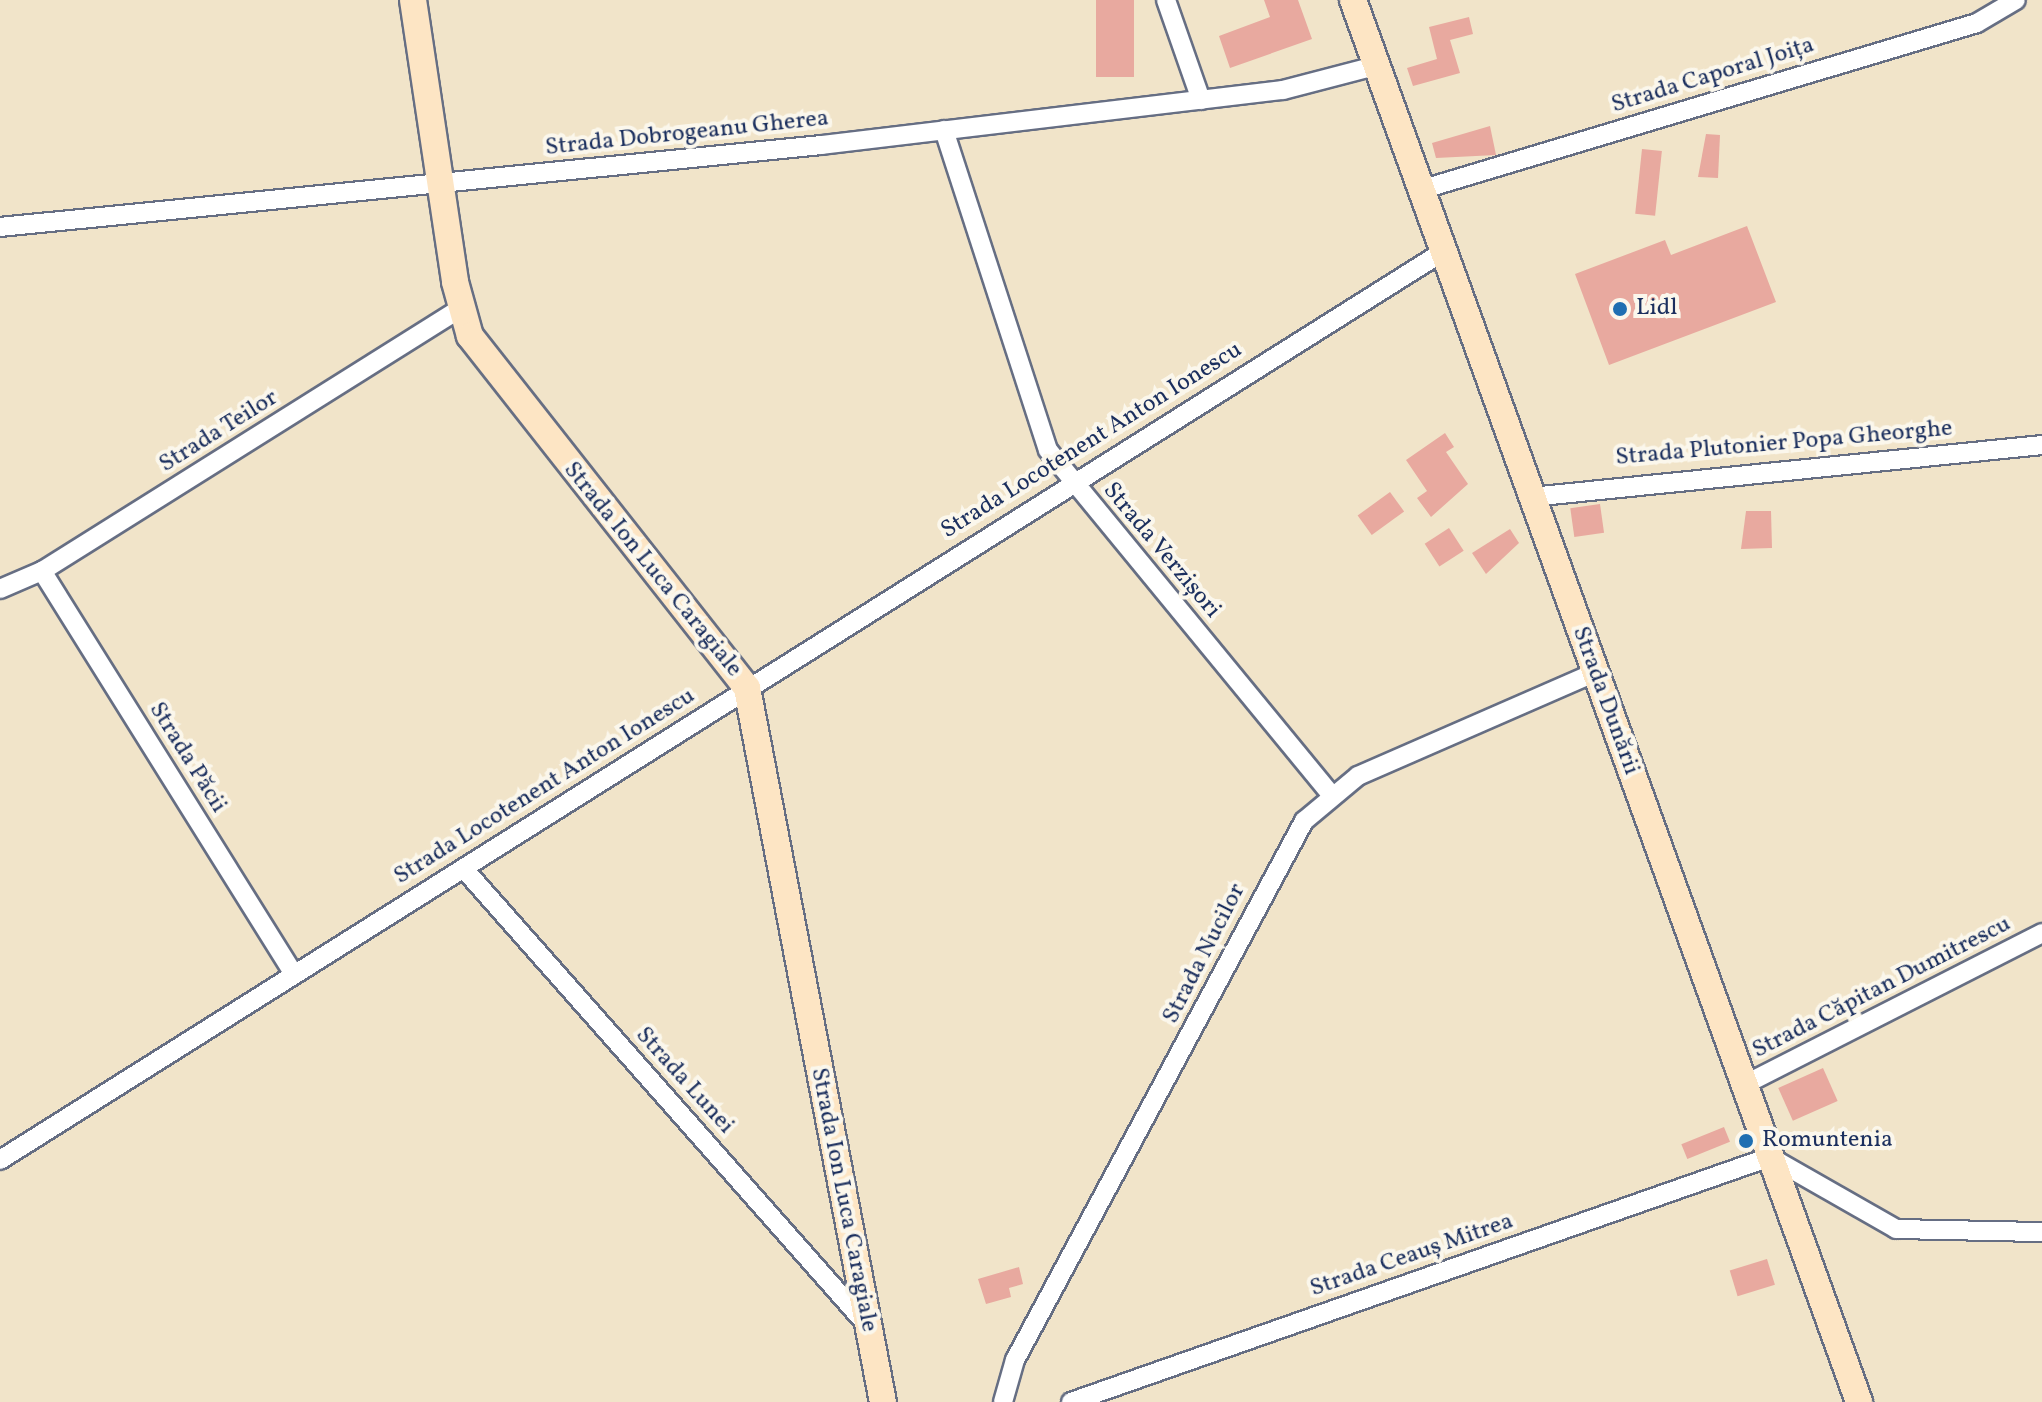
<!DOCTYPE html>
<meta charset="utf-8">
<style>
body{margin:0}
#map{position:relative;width:2042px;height:1402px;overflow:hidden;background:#f1e4c9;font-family:Vollkorn,serif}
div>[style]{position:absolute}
.building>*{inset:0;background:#e8a99f;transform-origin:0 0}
.roads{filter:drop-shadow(2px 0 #666e83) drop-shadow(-2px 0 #666e83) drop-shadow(0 2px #666e83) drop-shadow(0 -2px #666e83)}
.street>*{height:18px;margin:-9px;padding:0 9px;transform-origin:9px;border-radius:9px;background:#fff}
.secondary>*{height:26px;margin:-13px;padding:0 13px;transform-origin:13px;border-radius:13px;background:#fde5c4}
.dots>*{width:22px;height:22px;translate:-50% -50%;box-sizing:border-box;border:4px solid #fbf7ec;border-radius:50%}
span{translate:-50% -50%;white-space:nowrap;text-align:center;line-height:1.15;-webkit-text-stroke:8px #fbf7ec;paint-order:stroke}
.street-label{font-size:24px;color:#1b2f5e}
.poi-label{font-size:24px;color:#1b2f5e}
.left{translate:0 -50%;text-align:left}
</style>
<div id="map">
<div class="building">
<i style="left:1096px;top:0;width:38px;height:77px"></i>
<i style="clip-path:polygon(1264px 0,1298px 0,1312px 39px,1230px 68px,1219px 36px,1270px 17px)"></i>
<i style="clip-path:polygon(1469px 17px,1473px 34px,1450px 40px,1460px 73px,1413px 86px,1407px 68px,1437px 59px,1429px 27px)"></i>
<i style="clip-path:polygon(1490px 126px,1496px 155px,1436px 158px,1432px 143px)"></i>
<i style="clip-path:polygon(1706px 134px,1720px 135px,1718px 178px,1698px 177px)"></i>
<i style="left:1642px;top:149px;width:20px;height:65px;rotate:6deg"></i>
<i style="clip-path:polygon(1747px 226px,1776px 302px,1609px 365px,1575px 274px,1665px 240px,1671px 255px)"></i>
<i style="clip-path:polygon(1445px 433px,1454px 447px,1446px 452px,1468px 484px,1431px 517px,1417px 498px,1427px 491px,1406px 460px)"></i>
<i style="left:1390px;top:492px;width:24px;height:40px;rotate:54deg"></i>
<i style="left:1600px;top:504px;width:29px;height:30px;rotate:82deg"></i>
<i style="clip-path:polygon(1746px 511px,1771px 511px,1772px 548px,1741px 549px)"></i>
<i style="left:1449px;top:528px;width:27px;height:29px;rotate:57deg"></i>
<i style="clip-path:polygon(1510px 529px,1519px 543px,1486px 574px,1472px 553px)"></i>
<i style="left:1823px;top:1068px;width:36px;height:49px;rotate:66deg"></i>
<i style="left:1724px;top:1127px;width:16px;height:46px;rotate:68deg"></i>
<i style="left:1767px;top:1259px;width:27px;height:39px;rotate:73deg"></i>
<i style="clip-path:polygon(1019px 1267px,1023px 1284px,1009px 1288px,1011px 1297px,986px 1304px,978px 1279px)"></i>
</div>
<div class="roads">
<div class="street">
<i style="left:1166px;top:0;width:106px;rotate:70.7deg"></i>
<i style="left:944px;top:130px;width:336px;rotate:72deg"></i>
<i style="left:1048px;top:450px;width:444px;rotate:50.6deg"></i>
<i style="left:1420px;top:190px;width:581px;rotate:-16.69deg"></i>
<i style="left:1977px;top:23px;width:45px;rotate:-30.5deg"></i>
<i style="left:0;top:227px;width:825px;rotate:-5.7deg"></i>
<i style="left:821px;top:145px;width:465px;rotate:-6.8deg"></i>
<i style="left:1283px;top:90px;width:95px;rotate:-14.6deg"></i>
<i style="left:1531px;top:497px;width:514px;rotate:-5.81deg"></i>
<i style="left:42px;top:571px;width:472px;rotate:58deg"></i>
<i style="left:0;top:589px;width:46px;rotate:-23.2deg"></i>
<i style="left:42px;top:571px;width:493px;rotate:-32.1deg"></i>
<i style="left:464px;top:869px;width:609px;rotate:48.53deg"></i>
<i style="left:1744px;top:1085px;width:335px;rotate:-27deg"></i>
<i style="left:0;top:1160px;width:1703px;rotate:-32.19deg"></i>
<i style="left:1003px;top:1402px;width:44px;rotate:-74.1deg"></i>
<i style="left:1015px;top:1360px;width:612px;rotate:-61.8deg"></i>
<i style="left:1304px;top:821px;width:70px;rotate:-39.8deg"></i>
<i style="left:1358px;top:776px;width:257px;rotate:-23.6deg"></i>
<i style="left:1071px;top:1402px;width:741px;rotate:-19.32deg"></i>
<i style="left:1770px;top:1157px;width:145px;rotate:29.7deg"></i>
<i style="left:1896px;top:1229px;width:146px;rotate:1.2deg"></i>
</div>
<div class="secondary">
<i style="left:413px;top:0;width:285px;rotate:81.5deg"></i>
<i style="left:455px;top:282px;width:56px;rotate:74.5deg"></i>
<i style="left:470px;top:336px;width:448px;rotate:51.8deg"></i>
<i style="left:747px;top:688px;width:727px;rotate:79.22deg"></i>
<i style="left:1353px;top:0;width:1491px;rotate:70.15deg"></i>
</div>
</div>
<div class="dots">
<i style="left:1620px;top:309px;background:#1f6fb2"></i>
<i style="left:1746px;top:1141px;background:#1f6fb2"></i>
</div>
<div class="street-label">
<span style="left:1713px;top:76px;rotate:-17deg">Strada Caporal Joița</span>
<span style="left:687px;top:134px;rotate:-6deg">Strada Dobrogeanu Gherea</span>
<span style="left:219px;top:432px;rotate:-32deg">Strada Teilor</span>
<span style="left:1092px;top:441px;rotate:-32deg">Strada Locotenent Anton Ionescu</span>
<span style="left:1784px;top:444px;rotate:-5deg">Strada Plutonier Popa Gheorghe</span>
<span style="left:1161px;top:551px;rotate:50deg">Strada Verzișori</span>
<span style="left:652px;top:570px;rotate:51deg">Strada Ion Luca Caragiale</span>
<span style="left:1605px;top:701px;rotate:70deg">Strada Dunării</span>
<span style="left:187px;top:758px;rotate:58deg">Strada Păcii</span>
<span style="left:545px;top:787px;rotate:-32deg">Strada Locotenent Anton Ionescu</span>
<span style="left:1205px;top:954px;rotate:-63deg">Strada Nucilor</span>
<span style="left:1882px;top:988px;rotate:-27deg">Strada Căpitan Dumitrescu</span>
<span style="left:684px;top:1081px;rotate:48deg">Strada Lunei</span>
<span style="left:843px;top:1200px;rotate:79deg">Strada Ion Luca Caragiale</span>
<span style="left:1412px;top:1256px;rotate:-19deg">Strada Ceauș Mitrea</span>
</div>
<div class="poi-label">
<span class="left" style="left:1636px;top:309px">Lidl</span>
<span class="left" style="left:1762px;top:1141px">Romuntenia</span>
</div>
</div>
